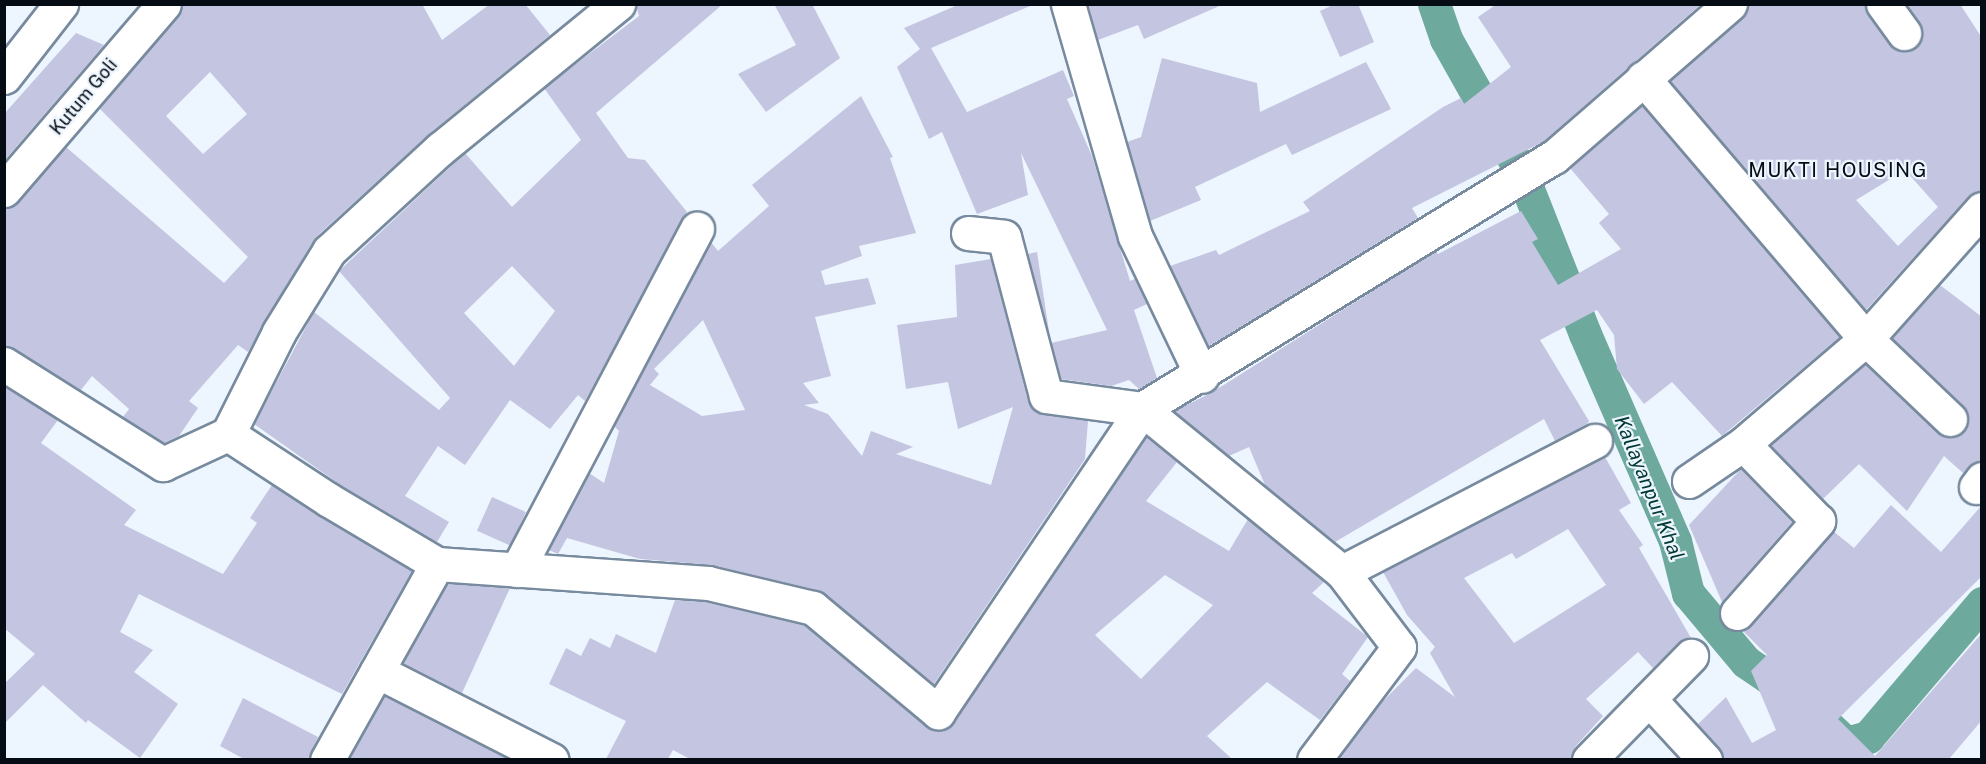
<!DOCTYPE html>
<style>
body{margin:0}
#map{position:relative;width:1986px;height:764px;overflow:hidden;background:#edf5fe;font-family:"Public Sans",sans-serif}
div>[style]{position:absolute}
.canal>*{height:33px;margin:-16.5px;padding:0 16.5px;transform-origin:16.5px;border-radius:16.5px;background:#6ea99d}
.building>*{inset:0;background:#c4c6e1;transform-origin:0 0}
.roads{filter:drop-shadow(2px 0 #778a9e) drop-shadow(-2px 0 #778a9e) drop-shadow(0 2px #778a9e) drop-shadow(0 -2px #778a9e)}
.street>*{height:33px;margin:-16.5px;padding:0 16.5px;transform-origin:16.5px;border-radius:16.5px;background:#fff}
span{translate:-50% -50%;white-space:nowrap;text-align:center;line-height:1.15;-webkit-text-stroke:4.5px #edf5fe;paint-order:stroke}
.street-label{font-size:18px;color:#060c13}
.neighbourhood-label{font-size:20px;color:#060c13;letter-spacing:1.5px}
.water-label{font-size:20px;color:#003931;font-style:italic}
.frame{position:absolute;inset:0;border:6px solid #060c13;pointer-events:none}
</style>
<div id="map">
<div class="canal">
<i style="left:1434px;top:4px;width:37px;rotate:71deg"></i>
<i style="left:1446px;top:39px;width:155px;rotate:60.6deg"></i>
<i style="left:1522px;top:174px;width:172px;rotate:68.5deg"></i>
<i style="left:1585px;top:334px;width:226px;rotate:66.5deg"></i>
<i style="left:1675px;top:541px;width:54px;rotate:76deg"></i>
<i style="left:1688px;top:593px;width:90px;rotate:50deg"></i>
<i style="left:1746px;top:662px;width:60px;rotate:34.2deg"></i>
<i style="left:1796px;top:696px;width:69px;rotate:43.2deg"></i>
<i style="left:1846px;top:743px;width:23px;rotate:-15deg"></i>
<i style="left:1868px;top:737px;width:176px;rotate:-49.6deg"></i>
</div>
<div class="building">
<i style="clip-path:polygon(evenodd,182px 4px,422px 4px,442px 40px,490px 4px,525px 4px,550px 35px,428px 135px,316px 237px,248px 352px,238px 345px,189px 401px,198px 408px,179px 436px,164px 443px,123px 417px,129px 409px,92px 376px,81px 390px,4px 345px,4px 208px,18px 202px,66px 147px,224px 283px,248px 257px,99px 108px,178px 16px,182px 4px,210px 72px,247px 114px,203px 154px,166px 116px,210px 72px)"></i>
<i style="clip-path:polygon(evenodd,636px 4px,723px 4px,596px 113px,628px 158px,645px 160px,687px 212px,585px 401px,578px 395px,550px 429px,510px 400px,465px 465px,438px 446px,405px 496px,449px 522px,437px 542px,339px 484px,254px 424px,314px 312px,439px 410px,450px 398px,339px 271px,465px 153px,512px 207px,581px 140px,544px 88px,639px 16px,636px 4px,512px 266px,555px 311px,514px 366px,464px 313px,512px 266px)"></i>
<i style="clip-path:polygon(774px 4px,812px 4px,840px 58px,766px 112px,738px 74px,796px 45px)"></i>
<i style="clip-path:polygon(960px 4px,1030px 6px,931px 48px,967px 112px,1063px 70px,1074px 96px,1067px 99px,1092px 156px,1130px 281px,1135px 279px,1147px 304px,1134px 310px,1157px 378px,1139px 389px,1129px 380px,1111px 386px,1061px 379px,1051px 343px,1107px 330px,1021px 153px,1028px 195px,977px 214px,942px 132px,929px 139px,897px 67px,920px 49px,904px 28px)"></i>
<i style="clip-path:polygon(1088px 4px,1224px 4px,1144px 39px,1138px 25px,1098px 40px)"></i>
<i style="clip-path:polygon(1335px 4px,1358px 4px,1374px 42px,1340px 57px,1320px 11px)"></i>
<i style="clip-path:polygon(1497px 4px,1701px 4px,1543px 142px,1412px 208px,1418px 218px,1209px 346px,1170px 266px,1216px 250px,1219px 255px,1310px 211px,1303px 202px,1443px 107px,1461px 98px,1464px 104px,1511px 67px,1478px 17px)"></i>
<i style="clip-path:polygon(evenodd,1748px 4px,1864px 4px,1889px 44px,1905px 52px,1915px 48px,1923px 32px,1907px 4px,1960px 4px,1982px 38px,1982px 191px,1968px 197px,1866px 310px,1670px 81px,1742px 18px,1748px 4px,1905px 170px,1938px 207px,1898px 246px,1856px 200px,1905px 170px)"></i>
<i style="clip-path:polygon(76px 33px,104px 45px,4px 161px,4px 114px)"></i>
<i style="clip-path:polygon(1162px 58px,1257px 83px,1260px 112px,1366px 62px,1391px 109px,1292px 155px,1286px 144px,1195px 187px,1201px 200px,1150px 221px,1127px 142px,1141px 137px)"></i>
<i style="clip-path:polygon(evenodd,861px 96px,893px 157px,890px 158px,916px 233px,859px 246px,862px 256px,821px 271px,825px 285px,868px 278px,876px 304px,815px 317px,831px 376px,803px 383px,819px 403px,804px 405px,828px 414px,862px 456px,871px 431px,913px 447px,896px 454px,991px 485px,1013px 407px,958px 429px,948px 382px,906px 389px,897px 325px,957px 317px,955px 265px,991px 259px,1028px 401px,1043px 414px,1088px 421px,1085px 459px,934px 684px,817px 590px,712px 565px,640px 559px,567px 538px,558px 554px,549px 550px,589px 473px,604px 483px,619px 431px,614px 426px,711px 242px,718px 251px,769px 206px,752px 185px,861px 96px,703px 320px,745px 410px,702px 416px,650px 385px,659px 374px,654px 369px,703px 320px)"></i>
<i style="clip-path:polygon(1642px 105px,1840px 337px,1722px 436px,1672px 382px,1644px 404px,1617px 369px,1614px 335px,1597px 310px,1540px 340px,1589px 421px,1587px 424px,1555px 441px,1544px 419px,1335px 542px,1265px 485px,1249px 447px,1229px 456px,1174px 411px,1211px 393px,1436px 251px,1438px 254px,1521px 211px,1538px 239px,1532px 242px,1558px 285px,1621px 249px,1599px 223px,1609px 214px,1570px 168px)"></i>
<i style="clip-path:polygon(1037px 252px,1050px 338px,1028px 254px)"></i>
<i style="clip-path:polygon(1940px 285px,1982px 317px,1982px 461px,1963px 473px,1944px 456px,1907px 511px,1859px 464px,1823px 499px,1770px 445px,1865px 364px,1938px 433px,1956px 437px,1968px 424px,1963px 405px,1892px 338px)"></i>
<i style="clip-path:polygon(4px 386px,58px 420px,41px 443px,136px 510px,124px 525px,223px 574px,257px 523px,250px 518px,272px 485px,412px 571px,342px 694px,139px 594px,120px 632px,153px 650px,134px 672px,178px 704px,140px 758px,88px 720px,86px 723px,43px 685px,4px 724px,4px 684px,35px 654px,4px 628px)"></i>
<i style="clip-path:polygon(evenodd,1146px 437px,1177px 462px,1146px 501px,1229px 551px,1248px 519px,1324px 582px,1312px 593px,1368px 637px,1342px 674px,1350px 681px,1320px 720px,1267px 682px,1207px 736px,1232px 759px,690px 759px,673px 750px,668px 759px,606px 759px,626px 721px,549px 684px,566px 648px,581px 656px,590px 638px,610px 648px,616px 634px,656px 653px,675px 600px,705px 602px,804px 625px,926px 726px,945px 729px,954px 722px,1146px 437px,1165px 575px,1213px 605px,1141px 679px,1095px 635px,1165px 575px)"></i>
<i style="clip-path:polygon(evenodd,1605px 457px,1631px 503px,1619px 510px,1643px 545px,1639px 548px,1691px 638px,1678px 643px,1653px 668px,1638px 652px,1586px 699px,1603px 716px,1575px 747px,1571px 759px,1338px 759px,1379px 705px,1416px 668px,1455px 697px,1430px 653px,1435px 647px,1407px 615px,1383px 572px,1605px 457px,1568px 529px,1606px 585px,1514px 643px,1464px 578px,1512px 553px,1516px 559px,1568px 529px)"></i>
<i style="clip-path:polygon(1741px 469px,1792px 522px,1722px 602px,1689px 525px)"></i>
<i style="left:492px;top:497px;width:37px;height:37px;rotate:24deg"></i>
<i style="clip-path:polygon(1891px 505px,1941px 552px,1982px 505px,1982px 576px,1838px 719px,1875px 756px,1982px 633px,1982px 720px,1949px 759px,1723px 759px,1719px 747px,1698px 724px,1726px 697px,1752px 743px,1776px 730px,1751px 671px,1767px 655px,1743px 631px,1833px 531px,1854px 548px)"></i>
<i style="clip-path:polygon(448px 584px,510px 588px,462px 693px,403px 663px)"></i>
<i style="clip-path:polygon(385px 696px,510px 759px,349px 759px)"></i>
<i style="clip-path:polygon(243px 698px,318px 737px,308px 759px,244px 759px,220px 746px)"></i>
</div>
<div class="roads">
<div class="street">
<i style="left:1068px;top:4px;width:241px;rotate:73.9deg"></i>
<i style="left:1135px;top:236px;width:155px;rotate:64.4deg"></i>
<i style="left:1883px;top:4px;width:36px;rotate:54deg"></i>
<i style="left:4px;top:77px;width:93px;rotate:-52deg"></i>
<i style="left:1643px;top:78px;width:343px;rotate:49.5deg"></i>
<i style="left:1866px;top:339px;width:116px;rotate:43.6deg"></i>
<i style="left:4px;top:190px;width:245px;rotate:-49.3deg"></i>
<i style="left:968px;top:233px;width:36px;rotate:6deg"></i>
<i style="left:1004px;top:237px;width:164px;rotate:75.2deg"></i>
<i style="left:1046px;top:396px;width:97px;rotate:7.7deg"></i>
<i style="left:1142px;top:409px;width:258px;rotate:39.2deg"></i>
<i style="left:1342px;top:572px;width:94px;rotate:52.8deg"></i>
<i style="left:1399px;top:647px;width:141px;rotate:127deg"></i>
<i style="left:4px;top:364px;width:188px;rotate:32.2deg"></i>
<i style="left:163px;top:464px;width:72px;rotate:-24.8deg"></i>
<i style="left:228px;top:434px;width:114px;rotate:-63.4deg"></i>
<i style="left:279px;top:332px;width:95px;rotate:-58.3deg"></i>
<i style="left:329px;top:251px;width:151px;rotate:-42.6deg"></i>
<i style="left:440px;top:149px;width:230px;rotate:-39.2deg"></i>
<i style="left:228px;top:434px;width:121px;rotate:33.2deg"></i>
<i style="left:329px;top:500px;width:126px;rotate:30.7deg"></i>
<i style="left:437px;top:564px;width:272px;rotate:4deg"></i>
<i style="left:708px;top:583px;width:108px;rotate:13.4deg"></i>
<i style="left:813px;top:608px;width:163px;rotate:39.8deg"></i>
<i style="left:938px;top:712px;width:365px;rotate:-56deg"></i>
<i style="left:1142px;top:409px;width:483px;rotate:-31.5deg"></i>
<i style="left:1554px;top:157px;width:233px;rotate:-41deg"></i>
<i style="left:1689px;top:481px;width:65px;rotate:-34.4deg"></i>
<i style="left:1743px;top:444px;width:162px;rotate:-40.5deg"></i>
<i style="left:1866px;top:339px;width:174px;rotate:-48.3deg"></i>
<i style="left:1976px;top:487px;width:10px;rotate:-53deg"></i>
<i style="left:517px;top:570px;width:386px;rotate:-62.2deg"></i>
<i style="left:1342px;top:572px;width:285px;rotate:-27.4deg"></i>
<i style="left:1737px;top:613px;width:123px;rotate:-48.6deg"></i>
<i style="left:1818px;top:521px;width:107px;rotate:-134.2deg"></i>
<i style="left:377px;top:671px;width:196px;rotate:27deg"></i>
<i style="left:1649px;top:699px;width:83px;rotate:47.4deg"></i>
<i style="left:327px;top:760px;width:225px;rotate:-60.7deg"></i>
<i style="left:1589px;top:760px;width:146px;rotate:-45.6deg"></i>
</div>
</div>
<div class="street-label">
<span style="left:84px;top:97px;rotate:-50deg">Kutum Goli</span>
</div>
<div class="neighbourhood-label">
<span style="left:1838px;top:170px">MUKTI HOUSING</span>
</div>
<div class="water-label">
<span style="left:1649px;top:488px;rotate:68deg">Kallayanpur Khal</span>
</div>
<div class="frame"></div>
</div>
